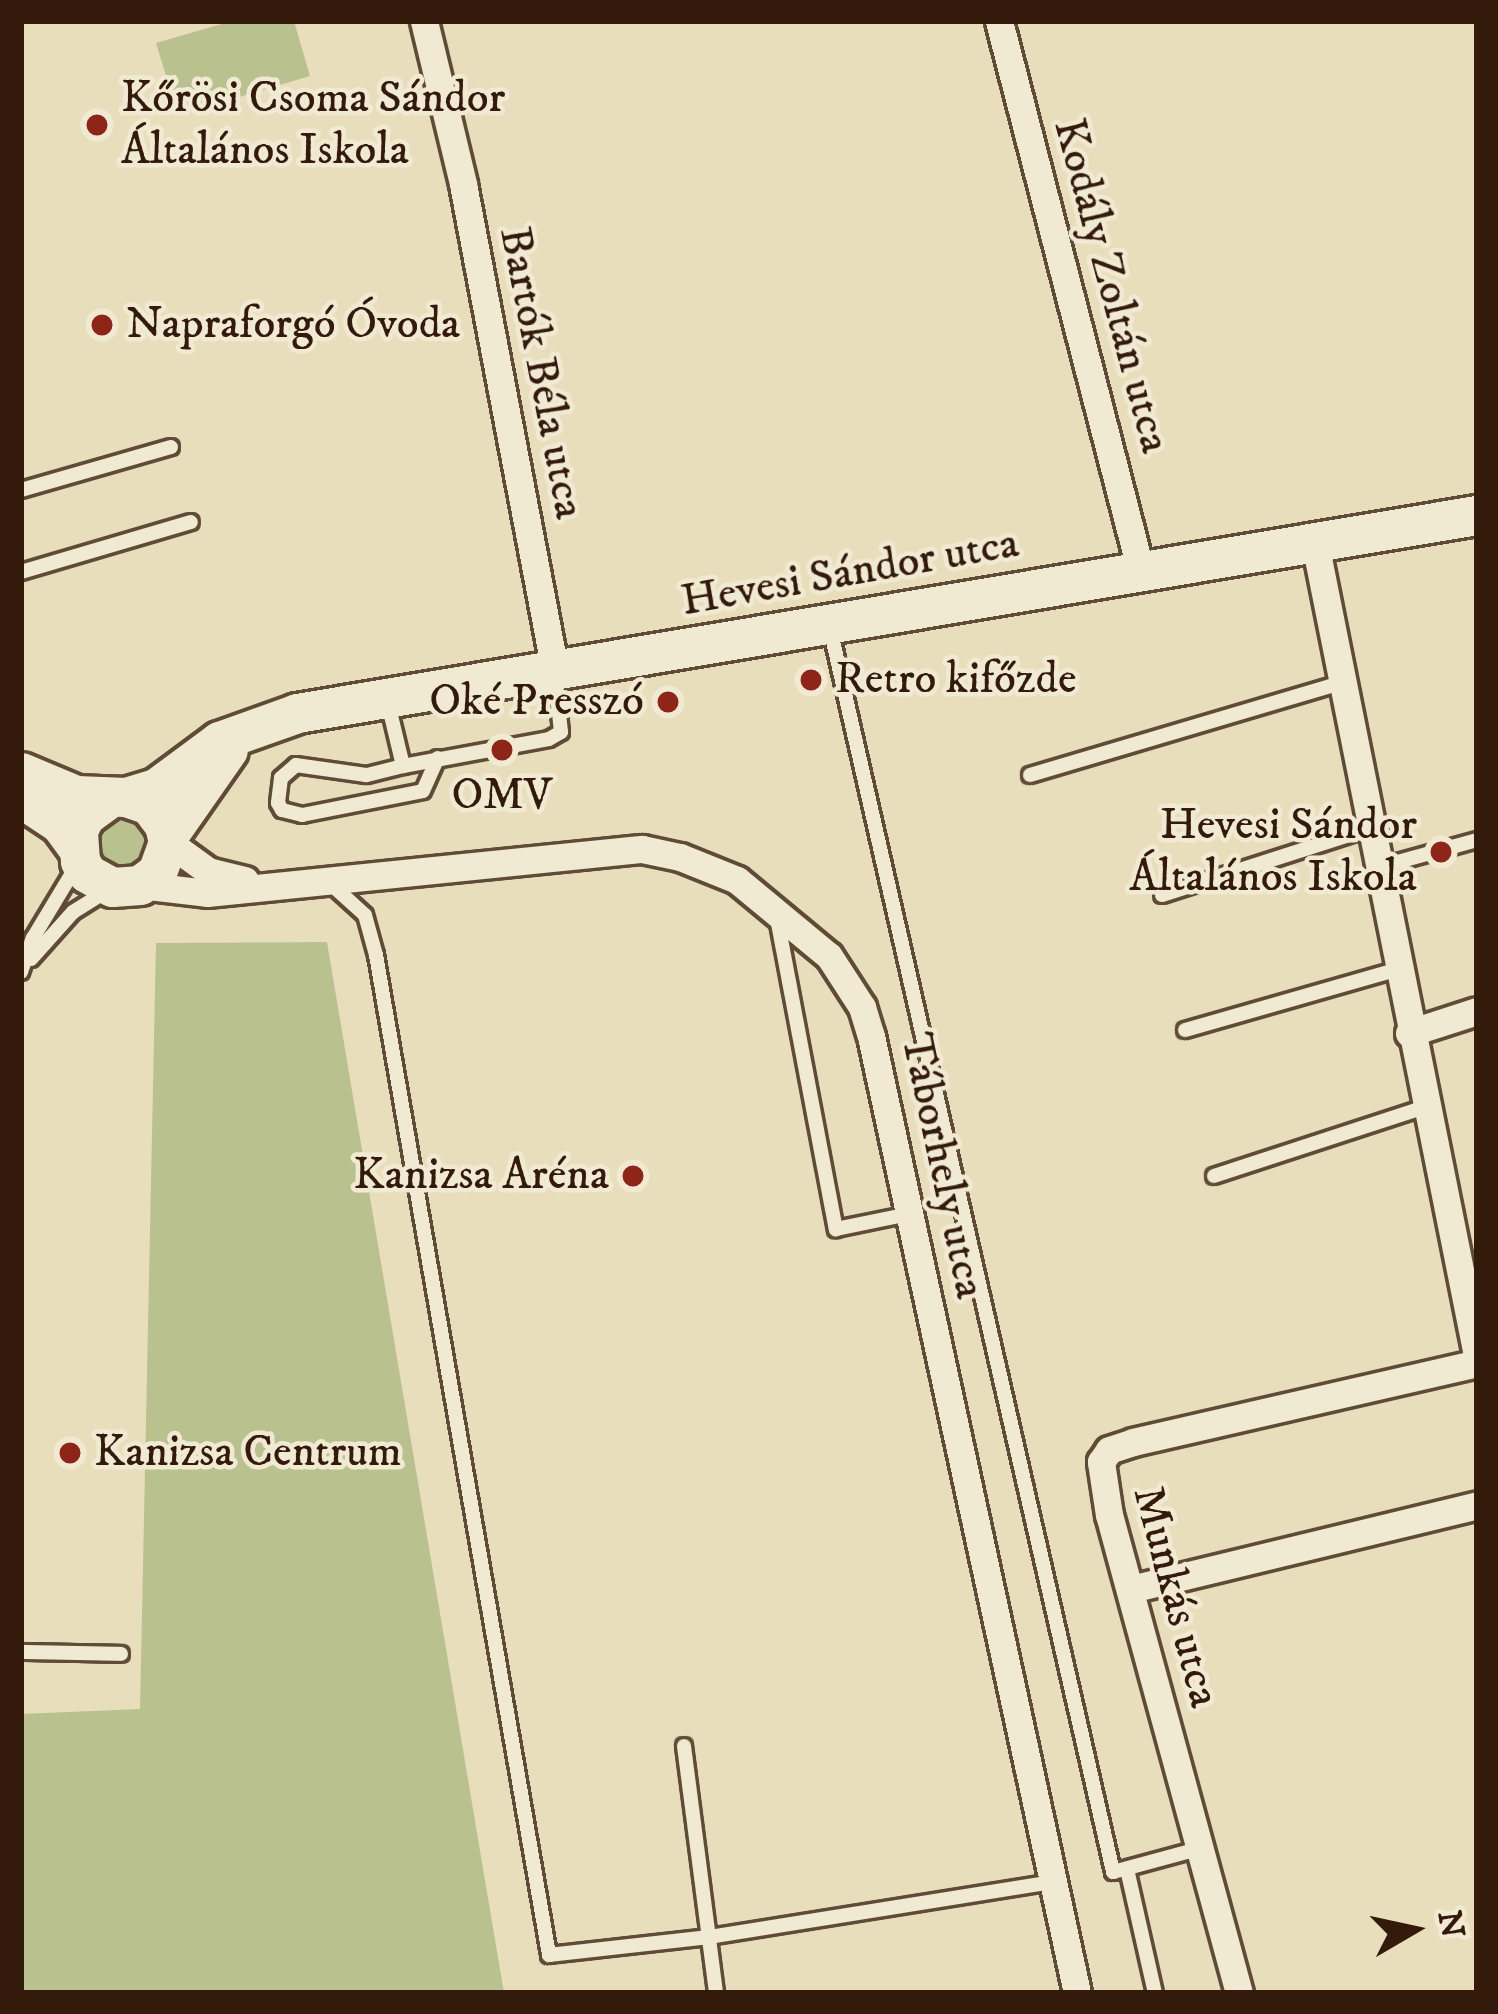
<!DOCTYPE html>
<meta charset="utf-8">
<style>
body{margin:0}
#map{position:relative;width:1498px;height:2014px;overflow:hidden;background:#e9debc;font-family:"IM FELL DW Pica",serif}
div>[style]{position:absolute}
.green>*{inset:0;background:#b9c18f}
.round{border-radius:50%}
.roads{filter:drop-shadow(3px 0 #604b37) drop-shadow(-3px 0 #604b37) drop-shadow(0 3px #604b37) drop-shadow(0 -3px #604b37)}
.lane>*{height:14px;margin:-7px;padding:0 7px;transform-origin:7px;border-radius:7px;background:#f1ead3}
.street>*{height:27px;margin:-13.5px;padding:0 13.5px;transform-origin:13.5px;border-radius:13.5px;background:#f1ead3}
.secondary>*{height:39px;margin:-19.5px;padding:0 19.5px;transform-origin:19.5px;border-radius:19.5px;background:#f1ead3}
.dots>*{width:33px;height:33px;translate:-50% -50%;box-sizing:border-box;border:6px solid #f1ead3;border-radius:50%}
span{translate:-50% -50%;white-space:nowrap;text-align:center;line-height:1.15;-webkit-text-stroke:9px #f1ead3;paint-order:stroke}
.poi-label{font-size:45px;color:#331a0b}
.left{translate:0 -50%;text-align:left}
.right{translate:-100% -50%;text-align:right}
.street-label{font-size:45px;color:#331a0b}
.frame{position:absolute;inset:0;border:24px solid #331a0b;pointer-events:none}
.north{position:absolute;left:1354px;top:1870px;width:120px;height:120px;-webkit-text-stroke:9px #f1ead3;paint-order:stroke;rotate:81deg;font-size:33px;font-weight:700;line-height:48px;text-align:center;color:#331a0b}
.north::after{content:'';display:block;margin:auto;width:42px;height:54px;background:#331a0b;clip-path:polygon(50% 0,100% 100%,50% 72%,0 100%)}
</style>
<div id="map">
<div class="green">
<i style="clip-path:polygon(232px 21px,294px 21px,310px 76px,178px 115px,156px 43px)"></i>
<i class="round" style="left:96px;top:816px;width:54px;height:54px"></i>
<i style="clip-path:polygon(327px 942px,504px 1993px,21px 1993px,21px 1714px,140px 1709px,156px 943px)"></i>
</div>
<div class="roads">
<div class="lane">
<i style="left:21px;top:490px;width:156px;rotate:-16deg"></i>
<i style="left:21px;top:572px;width:177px;rotate:-16.4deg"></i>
<i style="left:830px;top:628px;width:1276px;rotate:77.18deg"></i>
<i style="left:1113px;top:1872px;width:88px;rotate:-15.1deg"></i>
<i style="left:388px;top:703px;width:65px;rotate:76.6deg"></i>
<i style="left:403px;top:766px;width:148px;rotate:-10.5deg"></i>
<i style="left:549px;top:739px;width:14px;rotate:-30deg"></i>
<i style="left:561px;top:732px;width:56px;rotate:-96.1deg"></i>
<i style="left:403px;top:766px;width:38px;rotate:166deg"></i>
<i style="left:366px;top:775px;width:71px;rotate:-171.9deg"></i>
<i style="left:296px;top:765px;width:20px;rotate:139deg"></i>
<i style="left:281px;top:778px;width:25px;rotate:97deg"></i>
<i style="left:278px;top:803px;width:8px;rotate:60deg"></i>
<i style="left:282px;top:810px;width:21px;rotate:14deg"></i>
<i style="left:302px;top:815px;width:123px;rotate:-11.2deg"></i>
<i style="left:423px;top:791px;width:36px;rotate:-66deg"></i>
<i style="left:1030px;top:775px;width:324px;rotate:-16.5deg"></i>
<i style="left:1376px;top:868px;width:105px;rotate:-15.5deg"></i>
<i style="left:333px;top:886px;width:43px;rotate:42.2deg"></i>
<i style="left:365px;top:915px;width:41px;rotate:74.6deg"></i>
<i style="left:376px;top:955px;width:1015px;rotate:80.18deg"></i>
<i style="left:549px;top:1955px;width:161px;rotate:-6.4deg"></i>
<i style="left:709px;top:1937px;width:348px;rotate:-9.1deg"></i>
<i style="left:1162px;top:895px;width:216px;rotate:-17.8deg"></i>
<i style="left:777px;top:918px;width:317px;rotate:79.3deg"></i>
<i style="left:836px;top:1229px;width:75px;rotate:-11.6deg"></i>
<i style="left:31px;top:959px;width:63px;rotate:-48.2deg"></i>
<i style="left:73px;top:912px;width:40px;rotate:-32deg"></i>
<i style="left:21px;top:972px;width:36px;rotate:-71deg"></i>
<i style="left:33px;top:938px;width:85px;rotate:-58.9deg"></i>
<i style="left:1185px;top:1030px;width:219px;rotate:-15.9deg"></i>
<i style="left:1214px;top:1176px;width:222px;rotate:-18.1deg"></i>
<i style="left:21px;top:1652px;width:100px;rotate:1.1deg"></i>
<i style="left:684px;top:1746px;width:249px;rotate:82.6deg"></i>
<i style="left:1127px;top:1869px;width:127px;rotate:77.3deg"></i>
</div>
<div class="street">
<i style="left:424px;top:21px;width:168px;rotate:76.5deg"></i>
<i style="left:463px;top:184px;width:496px;rotate:79.3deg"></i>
<i style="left:999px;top:21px;width:569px;rotate:75.55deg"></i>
<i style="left:1315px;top:543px;width:828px;rotate:78.72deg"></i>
<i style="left:168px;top:842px;width:49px;rotate:35.9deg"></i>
<i style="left:208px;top:871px;width:38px;rotate:14deg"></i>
<i style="left:140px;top:885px;width:67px;rotate:6.8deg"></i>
<i style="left:207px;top:893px;width:437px;rotate:-5.8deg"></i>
<i style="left:642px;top:849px;width:39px;rotate:12deg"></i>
<i style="left:680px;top:857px;width:61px;rotate:22deg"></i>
<i style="left:737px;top:880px;width:119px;rotate:39.6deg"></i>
<i style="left:829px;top:956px;width:61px;rotate:57.1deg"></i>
<i style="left:862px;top:1007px;width:30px;rotate:73deg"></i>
<i style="left:871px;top:1036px;width:979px;rotate:77.85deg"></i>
<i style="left:1409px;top:1033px;width:71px;rotate:-17.9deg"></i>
<i style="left:1131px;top:1589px;width:356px;rotate:-13.6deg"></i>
<i style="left:1239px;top:1993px;width:495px;rotate:-105.2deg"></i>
<i style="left:1109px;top:1515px;width:54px;rotate:-98.6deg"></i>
<i style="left:1101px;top:1462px;width:14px;rotate:-56deg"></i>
<i style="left:1109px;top:1450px;width:25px;rotate:-18deg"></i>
<i style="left:1133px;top:1442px;width:353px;rotate:-12.9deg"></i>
</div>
<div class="secondary">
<i style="left:21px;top:772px;width:60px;rotate:22.7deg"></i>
<i style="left:76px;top:795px;width:50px;rotate:2.3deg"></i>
<i style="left:126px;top:797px;width:24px;rotate:19deg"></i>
<i style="left:149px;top:805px;width:25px;rotate:53deg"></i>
<i style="left:164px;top:825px;width:17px;rotate:77deg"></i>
<i style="left:168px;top:842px;width:32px;rotate:110deg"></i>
<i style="left:157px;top:872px;width:21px;rotate:143deg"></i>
<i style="left:140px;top:885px;width:28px;rotate:176deg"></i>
<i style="left:112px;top:887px;width:29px;rotate:-151deg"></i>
<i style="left:87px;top:873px;width:14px;rotate:-120deg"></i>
<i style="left:80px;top:861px;width:31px;rotate:-94deg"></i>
<i style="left:78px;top:830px;width:16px;rotate:-63deg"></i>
<i style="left:85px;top:816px;width:31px;rotate:-36deg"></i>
<i style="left:126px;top:797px;width:31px;rotate:-17deg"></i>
<i style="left:156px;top:788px;width:79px;rotate:-36.7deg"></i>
<i style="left:219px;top:741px;width:83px;rotate:-19.7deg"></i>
<i style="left:297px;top:713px;width:1196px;rotate:-9.53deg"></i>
<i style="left:21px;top:798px;width:47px;rotate:33.7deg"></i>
<i style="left:60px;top:824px;width:27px;rotate:54deg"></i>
<i style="left:167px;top:837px;width:106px;rotate:-55deg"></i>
</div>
</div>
<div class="dots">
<i style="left:97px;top:125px;background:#8f2418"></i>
<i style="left:102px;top:325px;background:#8f2418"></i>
<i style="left:811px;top:680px;background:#8f2418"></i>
<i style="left:668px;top:702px;background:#8f2418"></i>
<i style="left:502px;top:750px;background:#8f2418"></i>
<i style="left:1441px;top:852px;background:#8f2418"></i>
<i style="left:633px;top:1176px;background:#8f2418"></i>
<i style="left:70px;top:1453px;background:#8f2418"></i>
</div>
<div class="poi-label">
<span class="left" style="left:121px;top:125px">Kőrösi Csoma Sándor<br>Általános Iskola</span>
<span class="left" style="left:126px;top:325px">Napraforgó Óvoda</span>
<span class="left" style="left:835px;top:680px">Retro kifőzde</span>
<span class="right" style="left:644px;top:702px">Oké Presszó</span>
<span style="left:502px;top:796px">OMV</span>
<span class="right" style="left:1417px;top:852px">Hevesi Sándor<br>Általános Iskola</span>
<span class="right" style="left:609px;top:1176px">Kanizsa Aréna</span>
<span class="left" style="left:94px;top:1453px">Kanizsa Centrum</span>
</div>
<div class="street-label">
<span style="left:1111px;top:286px;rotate:75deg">Kodály Zoltán utca</span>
<span style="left:541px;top:373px;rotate:79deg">Bartók Béla utca</span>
<span style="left:850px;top:573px;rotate:-10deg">Hevesi Sándor utca</span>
<span style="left:942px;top:1166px;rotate:78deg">Táborhely utca</span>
<span style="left:1175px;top:1597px;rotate:75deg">Munkás utca</span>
</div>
<div class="frame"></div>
<div class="north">N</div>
</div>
